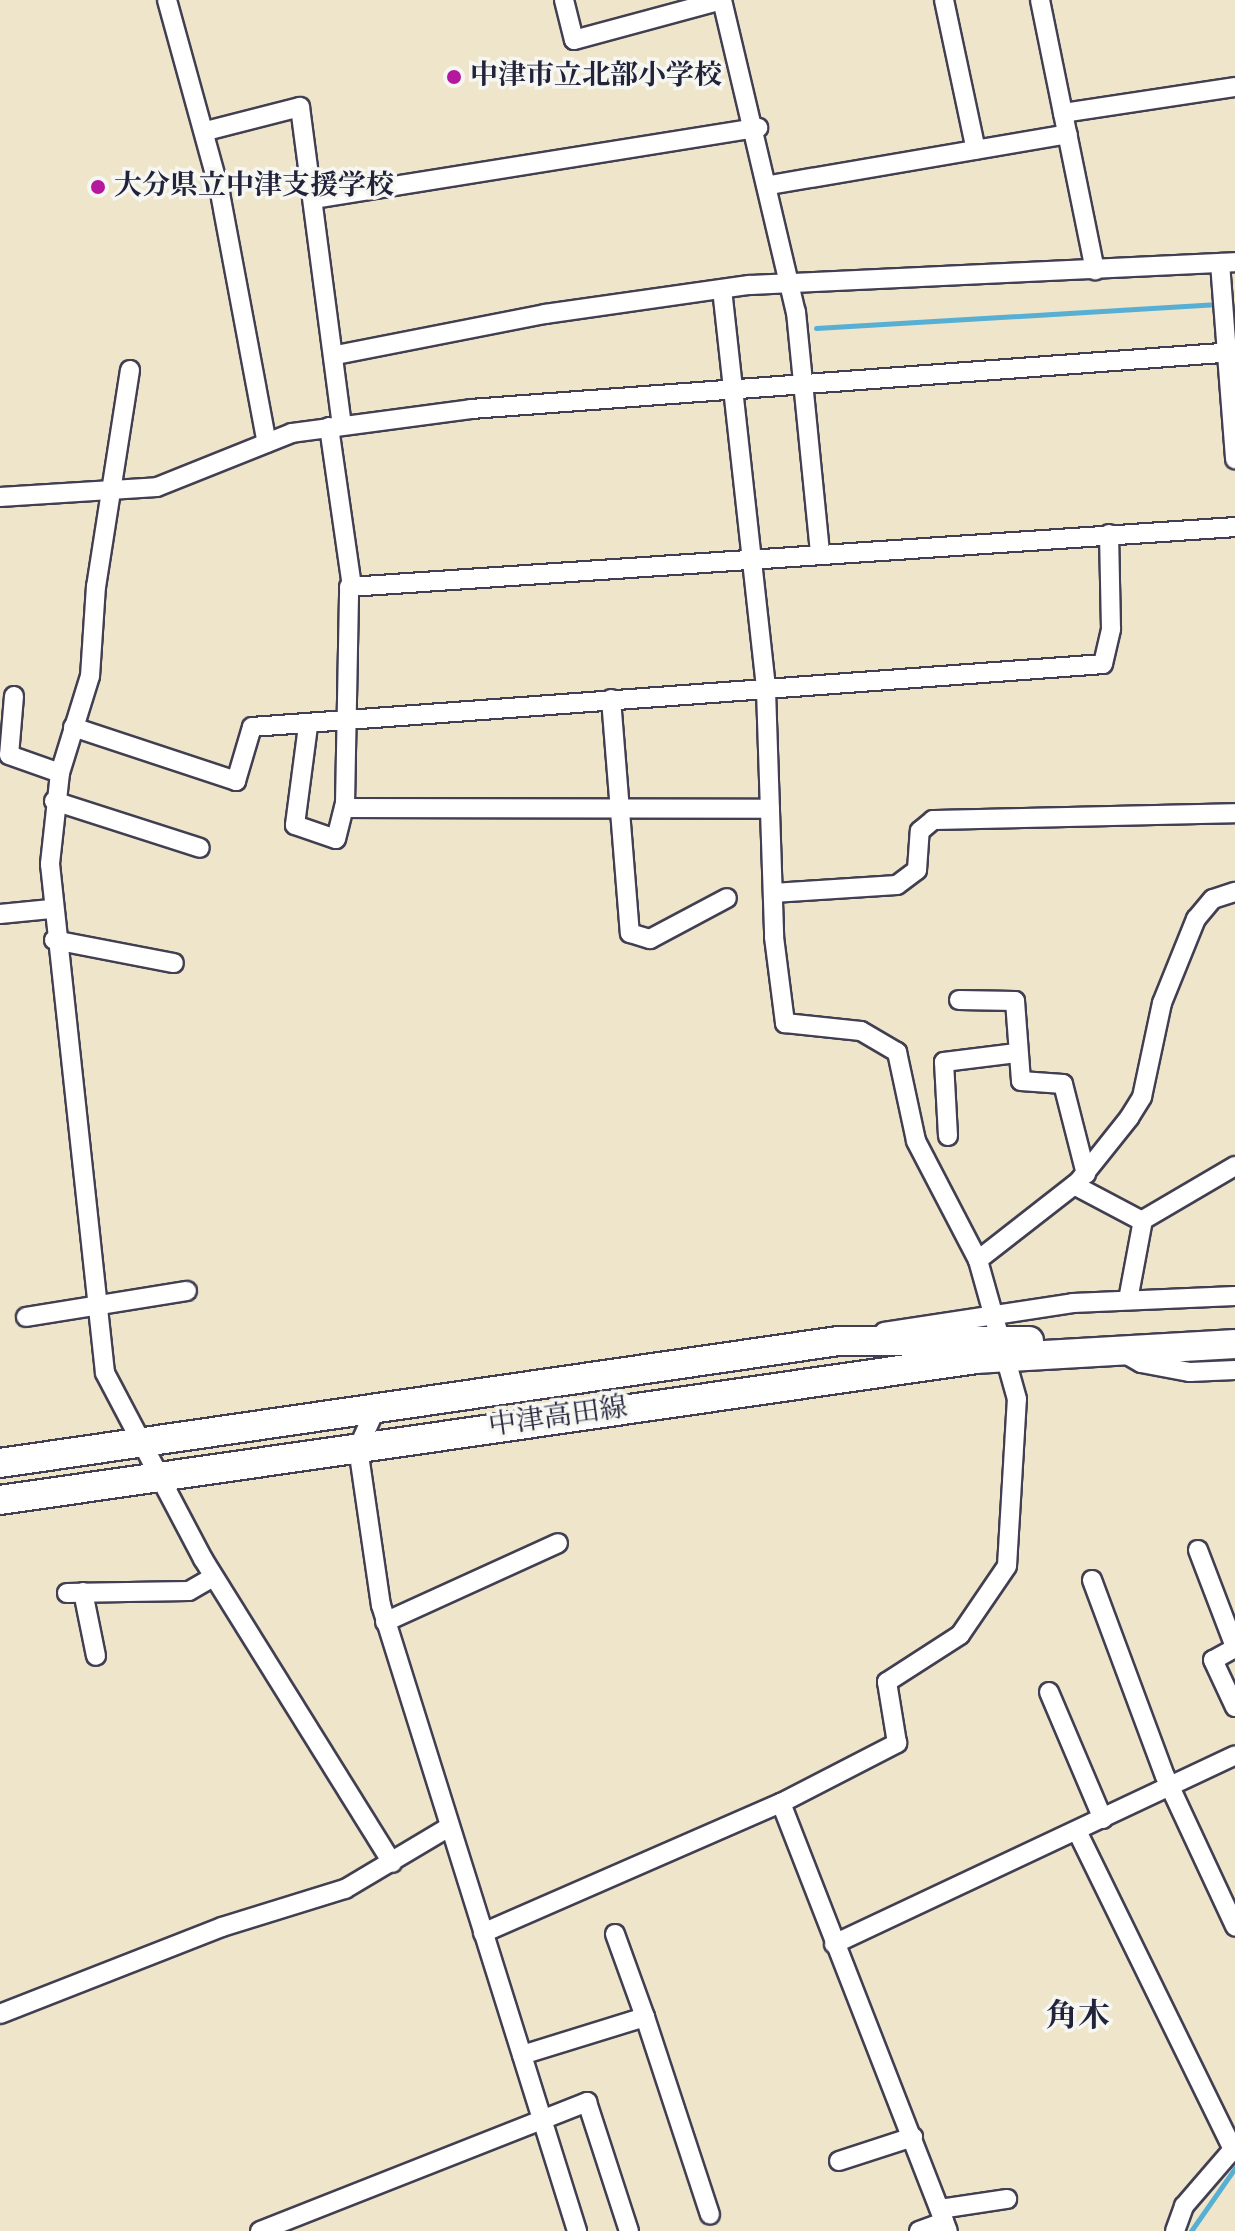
<!DOCTYPE html>
<meta charset="utf-8">
<style>
body{margin:0}
#map{position:relative;width:1235px;height:2231px;overflow:hidden;background:#eee5cb;font-family:"Sorts Mill Goudy","Noto Serif JP",serif}
div>[style]{position:absolute}
.stream>*{height:5px;margin:-2.5px;padding:0 2.5px;transform-origin:2.5px;border-radius:2.5px;background:#57afd4}
.roads{filter:drop-shadow(2px 0 #413f51) drop-shadow(-2px 0 #413f51) drop-shadow(0 2px #413f51) drop-shadow(0 -2px #413f51)}
.minor>*{height:18px;margin:-9px;padding:0 9px;transform-origin:9px;border-radius:9px;background:#fff}
.primary>*{height:28px;margin:-14px;padding:0 14px;transform-origin:14px;border-radius:14px;background:#fff}
.dots>*{width:22px;height:22px;translate:-50% -50%;box-sizing:border-box;border:4px solid #f6f6f2;border-radius:50%}
span{translate:-50% -50%;white-space:nowrap;text-align:center;line-height:1.15;-webkit-text-stroke:7px #f6f6f2;paint-order:stroke}
.poi-label{font-size:28px;color:#22223b;font-weight:700}
.left{translate:0 -50%;text-align:left}
.street-label{font-size:28px;color:#22223b}
.quarter-label{font-size:32px;color:#22223b;font-weight:700}
</style>
<div id="map">
<div class="stream">
<i style="left:816px;top:328px;width:403px;rotate:-3.4deg"></i>
<i style="left:1191px;top:2231px;width:77px;rotate:-55.1deg"></i>
</div>
<div class="roads">
<div class="minor">
<i style="left:167px;top:0;width:200px;rotate:74.6deg"></i>
<i style="left:220px;top:193px;width:254px;rotate:79.4deg"></i>
<i style="left:564px;top:0;width:41px;rotate:76deg"></i>
<i style="left:574px;top:40px;width:153px;rotate:-15.1deg"></i>
<i style="left:722px;top:0;width:321px;rotate:76.7deg"></i>
<i style="left:796px;top:312px;width:243px;rotate:84.3deg"></i>
<i style="left:944px;top:0;width:153px;rotate:78deg"></i>
<i style="left:1040px;top:0;width:276px;rotate:78.5deg"></i>
<i style="left:1063px;top:113px;width:174px;rotate:-8.6deg"></i>
<i style="left:206px;top:131px;width:97px;rotate:-14.3deg"></i>
<i style="left:300px;top:107px;width:321px;rotate:82.5deg"></i>
<i style="left:770px;top:185px;width:302px;rotate:-9.7deg"></i>
<i style="left:313px;top:199px;width:451px;rotate:-9.1deg"></i>
<i style="left:1220px;top:263px;width:197px;rotate:85.6deg"></i>
<i style="left:722px;top:289px;width:403px;rotate:83.7deg"></i>
<i style="left:766px;top:690px;width:247px;rotate:88.1deg"></i>
<i style="left:774px;top:937px;width:87px;rotate:82.7deg"></i>
<i style="left:785px;top:1023px;width:76px;rotate:6deg"></i>
<i style="left:861px;top:1031px;width:42px;rotate:30.3deg"></i>
<i style="left:897px;top:1052px;width:91px;rotate:77.9deg"></i>
<i style="left:916px;top:1141px;width:134px;rotate:62.5deg"></i>
<i style="left:336px;top:355px;width:213px;rotate:-11.1deg"></i>
<i style="left:545px;top:314px;width:206px;rotate:-8.1deg"></i>
<i style="left:749px;top:285px;width:487px;rotate:-2.7deg"></i>
<i style="left:130px;top:370px;width:219px;rotate:98.9deg"></i>
<i style="left:96px;top:586px;width:90px;rotate:93.8deg"></i>
<i style="left:90px;top:676px;width:102px;rotate:107.2deg"></i>
<i style="left:60px;top:773px;width:92px;rotate:96.3deg"></i>
<i style="left:50px;top:864px;width:512px;rotate:83.83deg"></i>
<i style="left:105px;top:1373px;width:210px;rotate:62.2deg"></i>
<i style="left:203px;top:1559px;width:358px;rotate:58.1deg"></i>
<i style="left:329px;top:427px;width:162px;rotate:81.8deg"></i>
<i style="left:0;top:497px;width:157px;rotate:-3.6deg"></i>
<i style="left:157px;top:487px;width:145px;rotate:-21.8deg"></i>
<i style="left:292px;top:433px;width:181px;rotate:-7.6deg"></i>
<i style="left:471px;top:409px;width:766px;rotate:-4.27deg"></i>
<i style="left:14px;top:696px;width:59px;rotate:94.8deg"></i>
<i style="left:9px;top:755px;width:54px;rotate:19.4deg"></i>
<i style="left:611px;top:699px;width:235px;rotate:85.4deg"></i>
<i style="left:630px;top:933px;width:21px;rotate:17deg"></i>
<i style="left:650px;top:939px;width:87px;rotate:-28deg"></i>
<i style="left:308px;top:726px;width:100px;rotate:97.5deg"></i>
<i style="left:295px;top:825px;width:43px;rotate:18.9deg"></i>
<i style="left:336px;top:839px;width:36px;rotate:-76deg"></i>
<i style="left:345px;top:804px;width:217px;rotate:-88.9deg"></i>
<i style="left:349px;top:587px;width:888px;rotate:-3.87deg"></i>
<i style="left:73px;top:727px;width:172px;rotate:18.3deg"></i>
<i style="left:236px;top:781px;width:56px;rotate:-73.5deg"></i>
<i style="left:252px;top:727px;width:853px;rotate:-4.23deg"></i>
<i style="left:1103px;top:664px;width:36px;rotate:-77deg"></i>
<i style="left:1111px;top:629px;width:95px;rotate:-91.2deg"></i>
<i style="left:54px;top:801px;width:153px;rotate:17.8deg"></i>
<i style="left:344px;top:808px;width:426px;rotate:0.1deg"></i>
<i style="left:773px;top:893px;width:124px;rotate:-3.7deg"></i>
<i style="left:897px;top:885px;width:25px;rotate:-37deg"></i>
<i style="left:917px;top:870px;width:39px;rotate:-86deg"></i>
<i style="left:920px;top:831px;width:17px;rotate:-40deg"></i>
<i style="left:933px;top:820px;width:302px;rotate:-1.3deg"></i>
<i style="left:0;top:914px;width:51px;rotate:-5.6deg"></i>
<i style="left:54px;top:940px;width:122px;rotate:10.9deg"></i>
<i style="left:959px;top:1000px;width:56px;rotate:1deg"></i>
<i style="left:1015px;top:1001px;width:80px;rotate:85.7deg"></i>
<i style="left:1021px;top:1081px;width:42px;rotate:4.1deg"></i>
<i style="left:1063px;top:1084px;width:93px;rotate:75.7deg"></i>
<i style="left:948px;top:1136px;width:74px;rotate:-93.1deg"></i>
<i style="left:944px;top:1062px;width:73px;rotate:-7.1deg"></i>
<i style="left:1074px;top:1185px;width:77px;rotate:27.9deg"></i>
<i style="left:1128px;top:1300px;width:81px;rotate:-79.4deg"></i>
<i style="left:1143px;top:1220px;width:107px;rotate:-30.4deg"></i>
<i style="left:26px;top:1317px;width:163px;rotate:-9.2deg"></i>
<i style="left:884px;top:1332px;width:191px;rotate:-8.7deg"></i>
<i style="left:1073px;top:1303px;width:162px;rotate:-2.5deg"></i>
<i style="left:1122px;top:1352px;width:22px;rotate:30deg"></i>
<i style="left:1141px;top:1363px;width:50px;rotate:10.4deg"></i>
<i style="left:1190px;top:1372px;width:45px;rotate:-2.5deg"></i>
<i style="left:376px;top:1408px;width:44px;rotate:114.2deg"></i>
<i style="left:358px;top:1448px;width:159px;rotate:81.7deg"></i>
<i style="left:381px;top:1605px;width:656px;rotate:72.61deg"></i>
<i style="left:1198px;top:1550px;width:104px;rotate:69.1deg"></i>
<i style="left:1092px;top:1580px;width:209px;rotate:69.6deg"></i>
<i style="left:1165px;top:1776px;width:166px;rotate:65deg"></i>
<i style="left:83px;top:1592px;width:65px;rotate:78.5deg"></i>
<i style="left:67px;top:1593px;width:122px;rotate:-0.9deg"></i>
<i style="left:189px;top:1591px;width:28px;rotate:-30deg"></i>
<i style="left:385px;top:1622px;width:190px;rotate:-24.5deg"></i>
<i style="left:1235px;top:1648px;width:25px;rotate:151deg"></i>
<i style="left:1213px;top:1660px;width:52px;rotate:64.9deg"></i>
<i style="left:1049px;top:1692px;width:138px;rotate:67deg"></i>
<i style="left:781px;top:1803px;width:459px;rotate:68.7deg"></i>
<i style="left:1077px;top:1831px;width:355px;rotate:63.9deg"></i>
<i style="left:483px;top:1933px;width:325px;rotate:-23.6deg"></i>
<i style="left:781px;top:1803px;width:131px;rotate:-27.3deg"></i>
<i style="left:897px;top:1743px;width:62px;rotate:-99.3deg"></i>
<i style="left:887px;top:1682px;width:87px;rotate:-32.8deg"></i>
<i style="left:960px;top:1635px;width:83px;rotate:-55.7deg"></i>
<i style="left:1007px;top:1566px;width:167px;rotate:-86.6deg"></i>
<i style="left:1017px;top:1399px;width:144px;rotate:-105.7deg"></i>
<i style="left:978px;top:1260px;width:127px;rotate:-38deg"></i>
<i style="left:1078px;top:1182px;width:82px;rotate:-51.4deg"></i>
<i style="left:1129px;top:1118px;width:25px;rotate:-58deg"></i>
<i style="left:1142px;top:1097px;width:96px;rotate:-78deg"></i>
<i style="left:1162px;top:1003px;width:91px;rotate:-68deg"></i>
<i style="left:1196px;top:919px;width:26px;rotate:-50deg"></i>
<i style="left:1213px;top:899px;width:23px;rotate:-18deg"></i>
<i style="left:615px;top:1934px;width:88px;rotate:70.1deg"></i>
<i style="left:834px;top:1944px;width:443px;rotate:-25.2deg"></i>
<i style="left:0;top:2014px;width:238px;rotate:-21.4deg"></i>
<i style="left:222px;top:1927px;width:129px;rotate:-17.2deg"></i>
<i style="left:345px;top:1889px;width:121px;rotate:-30.8deg"></i>
<i style="left:522px;top:2055px;width:129px;rotate:-17.2deg"></i>
<i style="left:645px;top:2017px;width:208px;rotate:71.8deg"></i>
<i style="left:839px;top:2161px;width:78px;rotate:-18deg"></i>
<i style="left:940px;top:2209px;width:68px;rotate:-8.5deg"></i>
<i style="left:260px;top:2231px;width:352px;rotate:-21.5deg"></i>
<i style="left:587px;top:2102px;width:136px;rotate:72deg"></i>
<i style="left:919px;top:2231px;width:27px;rotate:-20deg"></i>
<i style="left:1175px;top:2231px;width:27px;rotate:-70deg"></i>
<i style="left:1184px;top:2206px;width:78px;rotate:-49.2deg"></i>
</div>
<div class="primary">
<i style="left:0;top:1463px;width:847px;rotate:-8.28deg"></i>
<i style="left:838px;top:1341px;width:191px"></i>
<i style="left:0;top:1500px;width:986px;rotate:-8.22deg"></i>
<i style="left:976px;top:1359px;width:259px;rotate:-3.3deg"></i>
</div>
</div>
<div class="dots">
<i style="left:454px;top:77px;background:#b5179e"></i>
<i style="left:98px;top:187px;background:#b5179e"></i>
</div>
<div class="poi-label">
<span class="left" style="left:470px;top:77px">中津市立北部小学校</span>
<span class="left" style="left:114px;top:187px">大分県立中津支援学校</span>
</div>
<div class="street-label">
<span style="left:558px;top:1418px;rotate:-8deg">中津高田線</span>
</div>
<div class="quarter-label">
<span style="left:1078px;top:2018px">角木</span>
</div>
</div>
